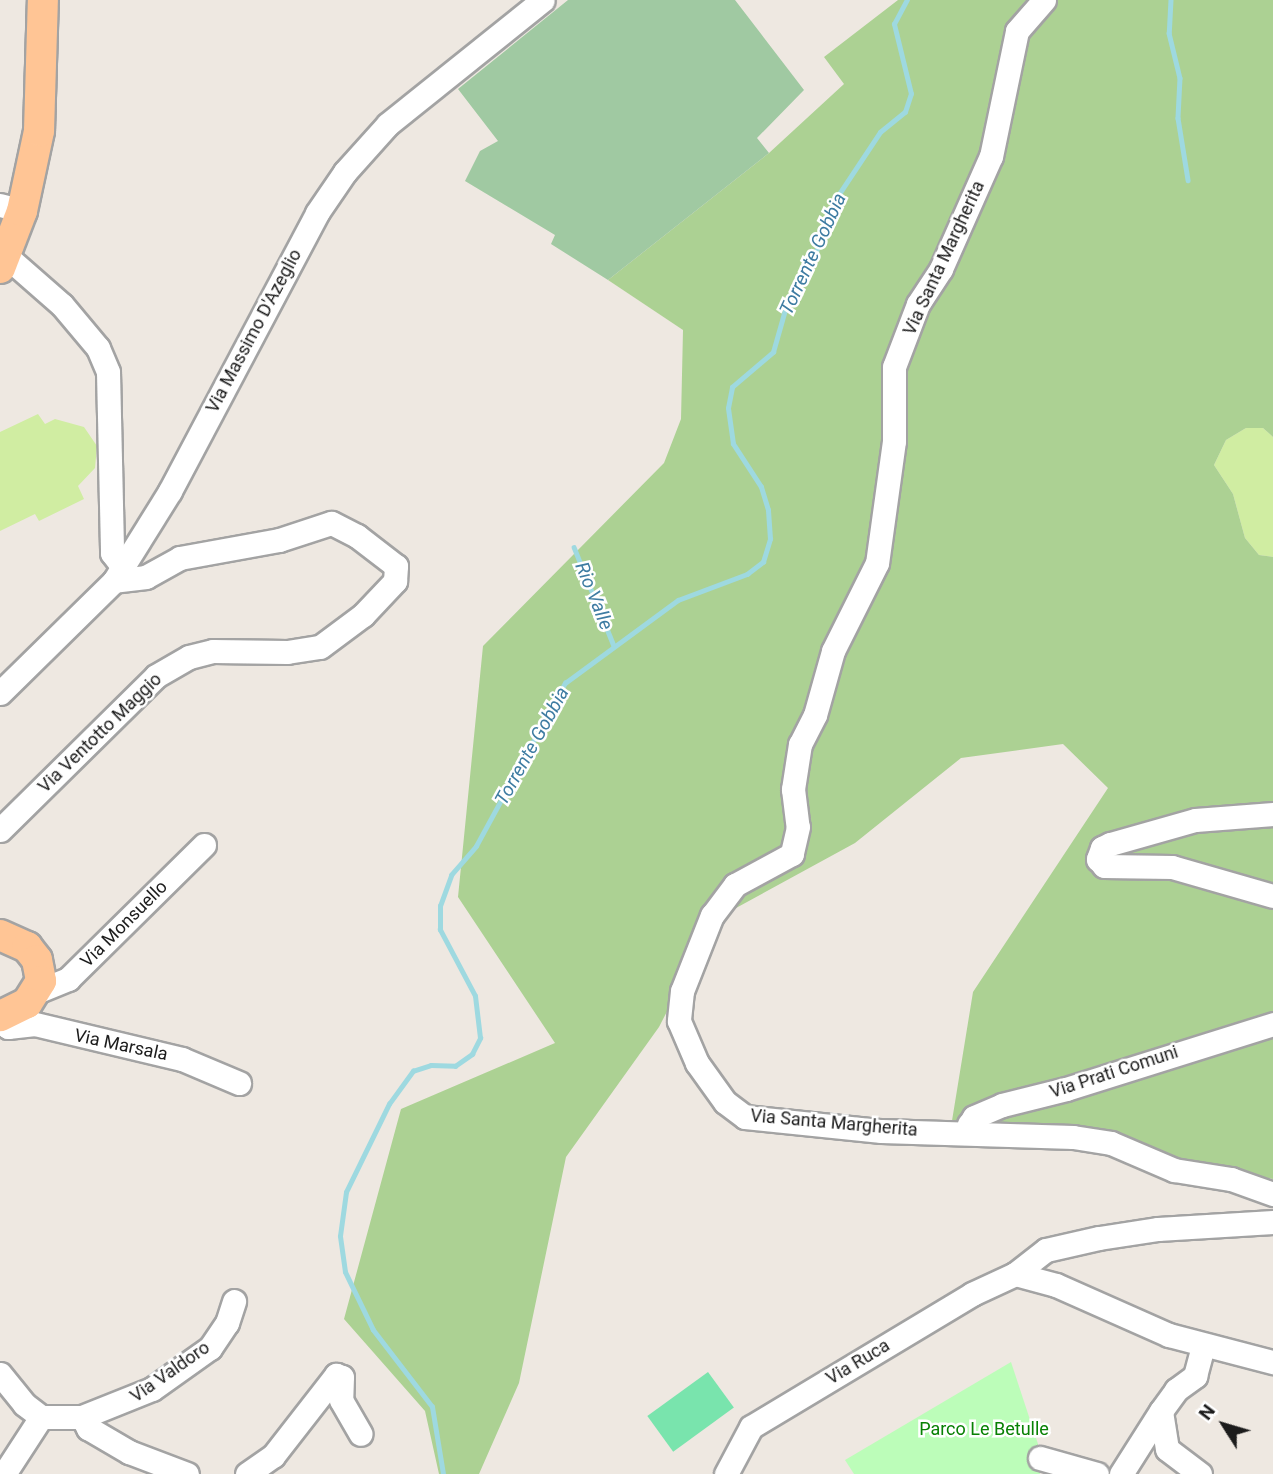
<!DOCTYPE html>
<style>
body{margin:0}
#map{position:relative;width:1273px;height:1474px;overflow:hidden;background:#eee8e1;font-family:Roboto,sans-serif}
div>[style]{position:absolute}
.grass>*{inset:0;background:#d0eda2}
.forest>*{inset:0;background:#acd193}
.cemetery>*{inset:0;background:#a0c9a2}
.park>*{inset:0;background:#bcfdb9}
.pitch>*{inset:0;background:#79e4ad;transform-origin:0 0}
.stream>*{height:4.5px;margin:-2.25px;padding:0 2.25px;transform-origin:2.25px;border-radius:2.25px;background:#9ed9e0}
.roads{filter:drop-shadow(2px 0 #a3a3a3) drop-shadow(-2px 0 #a3a3a3) drop-shadow(0 2px #a3a3a3) drop-shadow(0 -2px #a3a3a3)}
.minor>*{height:23px;margin:-11.5px;padding:0 11.5px;transform-origin:11.5px;border-radius:11.5px;background:#fff}
.major>*{height:30px;margin:-15px;padding:0 15px;transform-origin:15px;border-radius:15px;background:#ffc595}
span{translate:-50% -50%;white-space:nowrap;text-align:center;line-height:1.15;-webkit-text-stroke:5px #fff;paint-order:stroke}
.street-label{font-size:18px;color:#1c1c1c}
.park-label{font-size:18px;color:#088104}
.water-label{font-size:19px;color:#3e7ca2;font-style:italic}
.north{position:absolute;left:1189px;top:1390px;width:70px;height:70px;-webkit-text-stroke:5px #fff;paint-order:stroke;rotate:307deg;font-size:19px;font-weight:700;line-height:28px;text-align:center;color:#1c1c1c}
.north::after{content:'';display:block;margin:auto;width:24px;height:32px;background:#1c1c1c;clip-path:polygon(50% 0,100% 100%,50% 72%,0 100%)}
</style>
<div id="map">
<div class="grass">
<i style="clip-path:polygon(38px 414px,45px 424px,55px 419px,84px 427px,97px 446px,95px 468px,78px 486px,84px 499px,39px 521px,35px 514px,0 531px,0 432px)"></i>
<i style="clip-path:polygon(1246px 428px,1263px 428px,1273px 437px,1273px 557px,1259px 555px,1245px 538px,1233px 494px,1214px 465px,1226px 440px)"></i>
</div>
<div class="forest">
<i style="clip-path:polygon(898px 0,1273px 0,1273px 437px,1263px 428px,1246px 428px,1226px 440px,1214px 465px,1233px 494px,1245px 538px,1259px 555px,1273px 557px,1273px 1179px,1069px 1142px,950px 1133px,973px 992px,1108px 788px,1063px 744px,961px 758px,855px 843px,714px 920px,659px 1027px,566px 1157px,519px 1383px,479px 1474px,439px 1474px,425px 1411px,344px 1319px,401px 1109px,555px 1043px,458px 897px,483px 646px,664px 463px,681px 419px,683px 330px,608px 280px,769px 153px,844px 84px,824px 57px)"></i>
</div>
<div class="cemetery">
<i style="clip-path:polygon(568px 0,735px 0,804px 90px,757px 138px,769px 153px,608px 280px,551px 244px,555px 235px,465px 181px,480px 151px,498px 141px,458px 89px)"></i>
</div>
<div class="park">
<i style="clip-path:polygon(1011px 1362px,1039px 1447px,1040px 1474px,854px 1474px,845px 1460px)"></i>
</div>
<div class="pitch">
<i style="left:708px;top:1372px;width:44px;height:75px;rotate:54deg"></i>
</div>
<div class="stream">
<i style="left:1171px;top:0;width:33px;rotate:93deg"></i>
<i style="left:1169px;top:33px;width:46px;rotate:76.3deg"></i>
<i style="left:1180px;top:78px;width:40px;rotate:92.9deg"></i>
<i style="left:1178px;top:118px;width:63px;rotate:80.8deg"></i>
<i style="left:574px;top:547px;width:107px;rotate:68deg"></i>
<i style="left:443px;top:1474px;width:68px;rotate:-99.3deg"></i>
<i style="left:432px;top:1407px;width:97px;rotate:-127.5deg"></i>
<i style="left:373px;top:1330px;width:64px;rotate:-115.8deg"></i>
<i style="left:345px;top:1272px;width:36px;rotate:-98deg"></i>
<i style="left:340px;top:1236px;width:44px;rotate:-82.2deg"></i>
<i style="left:346px;top:1192px;width:98px;rotate:-64deg"></i>
<i style="left:389px;top:1104px;width:41px;rotate:-54deg"></i>
<i style="left:413px;top:1071px;width:19px;rotate:-18deg"></i>
<i style="left:431px;top:1065px;width:24px;rotate:2deg"></i>
<i style="left:455px;top:1066px;width:21px;rotate:-35deg"></i>
<i style="left:472px;top:1054px;width:18px;rotate:-63deg"></i>
<i style="left:480px;top:1038px;width:42px;rotate:-96.8deg"></i>
<i style="left:475px;top:996px;width:75px;rotate:-117.9deg"></i>
<i style="left:440px;top:930px;width:24px;rotate:-90deg"></i>
<i style="left:440px;top:906px;width:33px;rotate:-70deg"></i>
<i style="left:451px;top:875px;width:38px;rotate:-49deg"></i>
<i style="left:476px;top:846px;width:186px;rotate:-61.4deg"></i>
<i style="left:565px;top:683px;width:140px;rotate:-36.3deg"></i>
<i style="left:678px;top:600px;width:74px;rotate:-20.6deg"></i>
<i style="left:747px;top:574px;width:20px;rotate:-37deg"></i>
<i style="left:763px;top:562px;width:24px;rotate:-73deg"></i>
<i style="left:770px;top:539px;width:29px;rotate:-94deg"></i>
<i style="left:768px;top:510px;width:24px;rotate:-107deg"></i>
<i style="left:761px;top:487px;width:51px;rotate:-123.1deg"></i>
<i style="left:733px;top:444px;width:36px;rotate:-98deg"></i>
<i style="left:728px;top:408px;width:21px;rotate:-79deg"></i>
<i style="left:732px;top:387px;width:54px;rotate:-40.5deg"></i>
<i style="left:773px;top:352px;width:51px;rotate:-74.1deg"></i>
<i style="left:787px;top:303px;width:35px;rotate:-55deg"></i>
<i style="left:807px;top:274px;width:86px;rotate:-68.2deg"></i>
<i style="left:839px;top:194px;width:74px;rotate:-56.5deg"></i>
<i style="left:880px;top:132px;width:32px;rotate:-39deg"></i>
<i style="left:905px;top:112px;width:19px;rotate:-72deg"></i>
<i style="left:911px;top:94px;width:72px;rotate:-103.7deg"></i>
<i style="left:894px;top:24px;width:27px;rotate:-62deg"></i>
</div>
<div class="roads">
<div class="minor">
<i style="left:1044px;top:0;width:41px;rotate:131.1deg"></i>
<i style="left:1017px;top:31px;width:128px;rotate:101.7deg"></i>
<i style="left:991px;top:156px;width:124px;rotate:113.9deg"></i>
<i style="left:941px;top:269px;width:42px;rotate:123.3deg"></i>
<i style="left:918px;top:304px;width:67px;rotate:110.9deg"></i>
<i style="left:894px;top:367px;width:74px;rotate:90deg"></i>
<i style="left:894px;top:441px;width:123px;rotate:97.9deg"></i>
<i style="left:877px;top:563px;width:98px;rotate:116.6deg"></i>
<i style="left:833px;top:651px;width:66px;rotate:105.7deg"></i>
<i style="left:815px;top:715px;width:33px;rotate:117deg"></i>
<i style="left:800px;top:744px;width:46px;rotate:98.8deg"></i>
<i style="left:793px;top:789px;width:38px;rotate:83deg"></i>
<i style="left:798px;top:827px;width:28px;rotate:103deg"></i>
<i style="left:792px;top:854px;width:65px;rotate:151.5deg"></i>
<i style="left:735px;top:885px;width:38px;rotate:127deg"></i>
<i style="left:712px;top:915px;width:82px;rotate:111.5deg"></i>
<i style="left:682px;top:991px;width:30px;rotate:96deg"></i>
<i style="left:679px;top:1021px;width:46px;rotate:66.8deg"></i>
<i style="left:697px;top:1063px;width:48px;rotate:54.3deg"></i>
<i style="left:725px;top:1102px;width:25px;rotate:37deg"></i>
<i style="left:745px;top:1117px;width:137px;rotate:5.9deg"></i>
<i style="left:881px;top:1131px;width:192px;rotate:1.8deg"></i>
<i style="left:1073px;top:1137px;width:38px;rotate:9deg"></i>
<i style="left:1111px;top:1143px;width:69px;rotate:23.2deg"></i>
<i style="left:1174px;top:1170px;width:58px;rotate:9deg"></i>
<i style="left:1231px;top:1179px;width:45px;rotate:19.7deg"></i>
<i style="left:0;top:205px;width:23px;rotate:15deg"></i>
<i style="left:6px;top:256px;width:74px;rotate:41.2deg"></i>
<i style="left:62px;top:305px;width:56px;rotate:50.1deg"></i>
<i style="left:98px;top:348px;width:26px;rotate:67deg"></i>
<i style="left:108px;top:372px;width:181px;rotate:88.7deg"></i>
<i style="left:112px;top:553px;width:16px;rotate:52deg"></i>
<i style="left:0;top:693px;width:160px;rotate:-44.5deg"></i>
<i style="left:114px;top:581px;width:106px;rotate:-58.1deg"></i>
<i style="left:170px;top:491px;width:314px;rotate:-62.1deg"></i>
<i style="left:317px;top:213px;width:50px;rotate:-55.7deg"></i>
<i style="left:345px;top:172px;width:64px;rotate:-48.1deg"></i>
<i style="left:388px;top:124px;width:198px;rotate:-38.7deg"></i>
<i style="left:1273px;top:814px;width:78px;rotate:175.6deg"></i>
<i style="left:1195px;top:820px;width:88px;rotate:164.2deg"></i>
<i style="left:1110px;top:844px;width:9px;rotate:153deg"></i>
<i style="left:1102px;top:848px;width:12px;rotate:110deg"></i>
<i style="left:1098px;top:859px;width:9px;rotate:49deg"></i>
<i style="left:1104px;top:866px;width:68px;rotate:0.8deg"></i>
<i style="left:1172px;top:867px;width:105px;rotate:16deg"></i>
<i style="left:0;top:830px;width:219px;rotate:-44.6deg"></i>
<i style="left:156px;top:676px;width:38px;rotate:-30deg"></i>
<i style="left:189px;top:657px;width:25px;rotate:-14deg"></i>
<i style="left:213px;top:651px;width:74px;rotate:0.8deg"></i>
<i style="left:287px;top:652px;width:33px;rotate:-9deg"></i>
<i style="left:320px;top:647px;width:54px;rotate:-36.7deg"></i>
<i style="left:363px;top:615px;width:47px;rotate:-46.7deg"></i>
<i style="left:395px;top:581px;width:15px;rotate:-86deg"></i>
<i style="left:396px;top:566px;width:49px;rotate:-142.4deg"></i>
<i style="left:357px;top:536px;width:29px;rotate:-153deg"></i>
<i style="left:331px;top:523px;width:55px;rotate:161.9deg"></i>
<i style="left:279px;top:540px;width:101px;rotate:169.7deg"></i>
<i style="left:180px;top:558px;width:39px;rotate:151deg"></i>
<i style="left:146px;top:577px;width:32px;rotate:173deg"></i>
<i style="left:36px;top:992px;width:35px;rotate:-22deg"></i>
<i style="left:68px;top:979px;width:191px;rotate:-44.6deg"></i>
<i style="left:0;top:1021px;width:10px;rotate:37deg"></i>
<i style="left:8px;top:1027px;width:27px;rotate:-6deg"></i>
<i style="left:35px;top:1024px;width:151px;rotate:13.4deg"></i>
<i style="left:182px;top:1059px;width:62px;rotate:22.8deg"></i>
<i style="left:972px;top:1133px;width:9px;rotate:-111deg"></i>
<i style="left:969px;top:1125px;width:9px;rotate:-58deg"></i>
<i style="left:974px;top:1117px;width:30px;rotate:-23deg"></i>
<i style="left:1002px;top:1105px;width:66px;rotate:-14deg"></i>
<i style="left:1066px;top:1089px;width:217px;rotate:-17.4deg"></i>
<i style="left:1015px;top:1274px;width:39px;rotate:-38deg"></i>
<i style="left:1046px;top:1250px;width:54px;rotate:-12.8deg"></i>
<i style="left:1099px;top:1238px;width:60px;rotate:-8.7deg"></i>
<i style="left:1158px;top:1229px;width:115px;rotate:-3.5deg"></i>
<i style="left:0;top:1374px;width:38px;rotate:51deg"></i>
<i style="left:24px;top:1404px;width:21px;rotate:37deg"></i>
<i style="left:41px;top:1417px;width:41px"></i>
<i style="left:82px;top:1417px;width:13px;rotate:61deg"></i>
<i style="left:88px;top:1428px;width:48px;rotate:30.3deg"></i>
<i style="left:129px;top:1452px;width:62px;rotate:20.8deg"></i>
<i style="left:82px;top:1417px;width:75px;rotate:-21.8deg"></i>
<i style="left:152px;top:1389px;width:71px;rotate:-35.3deg"></i>
<i style="left:210px;top:1348px;width:30px;rotate:-56deg"></i>
<i style="left:227px;top:1323px;width:23px;rotate:-72deg"></i>
<i style="left:1040px;top:1458px;width:59px;rotate:15.7deg"></i>
<i style="left:4px;top:1474px;width:68px;rotate:-57deg"></i>
<i style="left:247px;top:1474px;width:32px;rotate:-35deg"></i>
<i style="left:273px;top:1456px;width:103px;rotate:-52.1deg"></i>
<i style="left:336px;top:1375px;width:6px;rotate:18deg"></i>
<i style="left:342px;top:1377px;width:23px;rotate:92deg"></i>
<i style="left:341px;top:1400px;width:39px;rotate:60deg"></i>
<i style="left:726px;top:1474px;width:53px;rotate:-62deg"></i>
<i style="left:751px;top:1427px;width:258px;rotate:-31deg"></i>
<i style="left:972px;top:1294px;width:47px;rotate:-24.9deg"></i>
<i style="left:1015px;top:1274px;width:42px;rotate:15deg"></i>
<i style="left:1056px;top:1285px;width:124px;rotate:23.9deg"></i>
<i style="left:1169px;top:1335px;width:107px;rotate:14.6deg"></i>
<i style="left:1121px;top:1474px;width:75px;rotate:-57.6deg"></i>
<i style="left:1200px;top:1474px;width:41px;rotate:-142.9deg"></i>
<i style="left:1167px;top:1449px;width:38px;rotate:-99deg"></i>
<i style="left:1161px;top:1411px;width:26px;rotate:-54deg"></i>
<i style="left:1176px;top:1390px;width:24px;rotate:-36deg"></i>
<i style="left:1195px;top:1376px;width:31px;rotate:-75deg"></i>
</div>
<div class="major">
<i style="left:0;top:268px;width:61px;rotate:-68.9deg"></i>
<i style="left:22px;top:211px;width:82px;rotate:-78deg"></i>
<i style="left:39px;top:131px;width:131px;rotate:-88.3deg"></i>
<i style="left:0;top:935px;width:30px;rotate:24deg"></i>
<i style="left:27px;top:947px;width:16px;rotate:52deg"></i>
<i style="left:37px;top:960px;width:21px;rotate:79deg"></i>
<i style="left:41px;top:981px;width:26px;rotate:122deg"></i>
<i style="left:27px;top:1003px;width:30px;rotate:154deg"></i>
</div>
</div>
<div class="street-label">
<span style="left:944px;top:258px;rotate:-65deg">Via Santa Margherita</span>
<span style="left:254px;top:331px;rotate:-62deg">Via Massimo D'Azeglio</span>
<span style="left:100px;top:733px;rotate:-44deg">Via Ventotto Maggio</span>
<span style="left:124px;top:924px;rotate:-45deg">Via Monsuello</span>
<span style="left:121px;top:1045px;rotate:12deg">Via Marsala</span>
<span style="left:1114px;top:1072px;rotate:-18deg">Via Prati Comuni</span>
<span style="left:834px;top:1123px;rotate:5deg">Via Santa Margherita</span>
<span style="left:858px;top:1362px;rotate:-31deg">Via Ruca</span>
<span style="left:170px;top:1372px;rotate:-35deg">Via Valdoro</span>
</div>
<div class="park-label">
<span style="left:984px;top:1429px">Parco Le Betulle</span>
</div>
<div class="water-label">
<span style="left:813px;top:254px;rotate:-65deg">Torrente Gobbia</span>
<span style="left:594px;top:596px;rotate:68deg">Rio Valle</span>
<span style="left:532px;top:746px;rotate:-61deg">Torrente Gobbia</span>
</div>
<div class="north">N</div>
</div>
